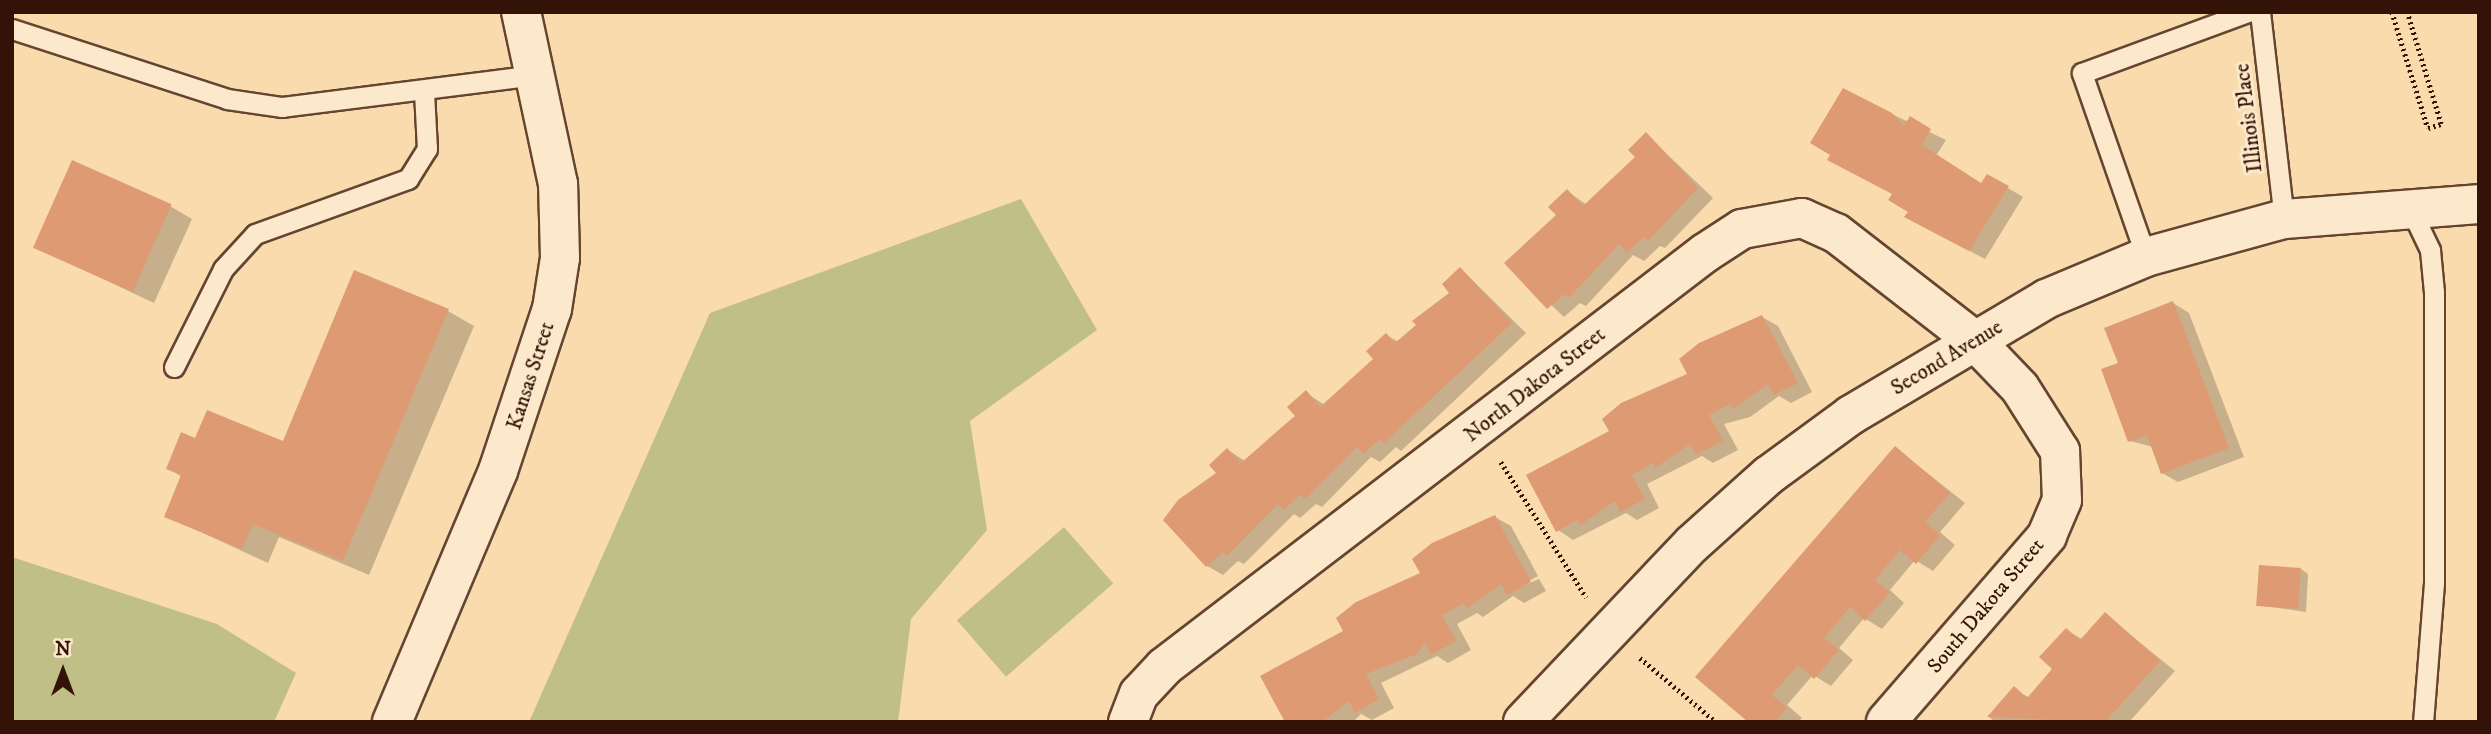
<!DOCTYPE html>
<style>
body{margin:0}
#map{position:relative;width:2491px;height:734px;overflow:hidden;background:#fadbae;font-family:"IM FELL DW Pica",serif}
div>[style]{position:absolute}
.green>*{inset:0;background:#c1bf88;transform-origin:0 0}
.shadow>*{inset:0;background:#0003}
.building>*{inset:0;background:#dd9a73;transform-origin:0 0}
.path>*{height:4.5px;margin-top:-2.25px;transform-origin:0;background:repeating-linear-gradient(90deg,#331307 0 2px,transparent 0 5.5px)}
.roads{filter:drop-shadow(2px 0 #654531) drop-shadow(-2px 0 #654531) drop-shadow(0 2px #654531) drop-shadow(0 -2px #654531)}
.lane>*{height:19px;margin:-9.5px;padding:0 9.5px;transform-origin:9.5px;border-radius:9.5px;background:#fce8ca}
.street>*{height:38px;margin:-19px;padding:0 19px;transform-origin:19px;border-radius:19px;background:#fce8ca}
span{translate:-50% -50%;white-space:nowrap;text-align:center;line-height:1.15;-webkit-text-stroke:6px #fce8ca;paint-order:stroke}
.street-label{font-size:21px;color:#331307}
.frame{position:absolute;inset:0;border:14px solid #331307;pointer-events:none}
.north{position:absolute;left:28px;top:636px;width:70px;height:70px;-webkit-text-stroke:5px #fce8ca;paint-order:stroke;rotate:0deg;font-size:19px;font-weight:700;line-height:28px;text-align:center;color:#331307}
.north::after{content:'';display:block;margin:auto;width:24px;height:32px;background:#331307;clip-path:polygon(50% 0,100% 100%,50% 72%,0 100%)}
</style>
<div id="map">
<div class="green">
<i style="clip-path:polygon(1021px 199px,1097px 330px,970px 421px,987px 530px,911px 619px,898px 722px,529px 722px,710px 313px)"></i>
<i style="left:1064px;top:527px;width:75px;height:142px;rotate:49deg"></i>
<i style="clip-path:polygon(12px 557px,217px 624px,296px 673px,274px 722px,12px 722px)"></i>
</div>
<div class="shadow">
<i style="clip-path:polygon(1892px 114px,1946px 140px,1936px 156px,1982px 185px,1988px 176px,2023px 197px,1985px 259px,1922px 226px,1894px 194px)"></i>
<i style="clip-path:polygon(1646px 134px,1713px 198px,1665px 248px,1660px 246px,1644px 261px,1633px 255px,1586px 306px,1580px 303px,1564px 317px,1506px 263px,1558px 215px,1567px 191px,1587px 205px,1637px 157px)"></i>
<i style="clip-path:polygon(170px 206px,192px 219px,154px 303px,35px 247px)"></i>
<i style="clip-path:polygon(1461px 269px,1526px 333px,1401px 451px,1396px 447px,1380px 462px,1371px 457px,1322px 507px,1316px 504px,1300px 518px,1294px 514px,1244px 564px,1238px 561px,1223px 575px,1207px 566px,1228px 450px,1245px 461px,1297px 416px,1306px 393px,1325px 405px,1376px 360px,1386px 335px,1399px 342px,1452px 293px)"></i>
<i style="clip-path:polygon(2173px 303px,2189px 313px,2244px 457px,2178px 482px,2162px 473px,2153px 447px,2130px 441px,2120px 364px)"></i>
<i style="clip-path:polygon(448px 311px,474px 326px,369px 575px,279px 537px,268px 563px,166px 516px,182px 477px,168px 468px,196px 440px,283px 443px)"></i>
<i style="clip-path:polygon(1762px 317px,1778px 326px,1812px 392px,1791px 403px,1779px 396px,1750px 417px,1724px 424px,1738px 450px,1713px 463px,1702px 456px,1647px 484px,1659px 508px,1637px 520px,1626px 513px,1573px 540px,1558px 530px,1611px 432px)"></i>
<i style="clip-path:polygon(1896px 448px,1965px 503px,1940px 532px,1955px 545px,1933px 571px,1915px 560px,1890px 590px,1904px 603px,1882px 629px,1864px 618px,1839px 648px,1853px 660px,1831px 686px,1813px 675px,1787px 705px,1802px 718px,1798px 722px,1750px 722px)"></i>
<i style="clip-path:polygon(1495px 517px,1511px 526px,1538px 576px,1507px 593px,1539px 579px,1546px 591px,1524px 603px,1513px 596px,1483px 617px,1477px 613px,1457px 624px,1471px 650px,1448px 663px,1437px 656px,1381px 683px,1394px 708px,1372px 720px,1361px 714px,1353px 722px,1287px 722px,1346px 632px)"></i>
<i style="clip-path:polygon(2301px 569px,2308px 574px,2306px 612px,2258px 605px)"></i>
<i style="clip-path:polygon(2105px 614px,2175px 671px,2129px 722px,1995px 722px,1989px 717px,2014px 689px,2030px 698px,2055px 669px,2066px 630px,2082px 639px)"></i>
</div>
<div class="building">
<i style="clip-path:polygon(1843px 88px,1892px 113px,1904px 126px,1910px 116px,1931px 129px,1922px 145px,1981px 183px,1987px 174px,2009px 186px,1969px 251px,1904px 217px,1908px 212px,1888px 200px,1892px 194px,1827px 160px,1830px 155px,1810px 143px)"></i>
<i style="clip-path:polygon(1646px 132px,1698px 188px,1648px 241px,1644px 237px,1627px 253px,1619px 244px,1569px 298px,1565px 294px,1547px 309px,1504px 263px,1556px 215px,1548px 207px,1567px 189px,1583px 206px,1601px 189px,1635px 157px,1628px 150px)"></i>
<i style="left:72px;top:160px;width:109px;height:96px;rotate:24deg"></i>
<i style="clip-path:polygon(1460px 267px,1512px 323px,1384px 443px,1380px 439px,1363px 454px,1357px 447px,1305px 499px,1301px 494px,1284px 510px,1278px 504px,1227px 556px,1223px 552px,1206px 567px,1163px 520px,1178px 500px,1216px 473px,1209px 465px,1227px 448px,1241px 463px,1283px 426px,1295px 416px,1287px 407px,1306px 390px,1320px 407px,1373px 359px,1366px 351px,1386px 333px,1395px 343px,1416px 325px,1412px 321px,1449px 293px,1442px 284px)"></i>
<i style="clip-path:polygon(354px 270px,449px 309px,343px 561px,253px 524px,242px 549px,164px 517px,181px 475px,166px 469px,181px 432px,195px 438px,207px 410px,283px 441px)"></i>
<i style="clip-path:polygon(2173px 301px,2229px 448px,2161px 474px,2147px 435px,2128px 442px,2101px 369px,2118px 363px,2104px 328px)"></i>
<i style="clip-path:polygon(1762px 315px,1798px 383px,1774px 395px,1768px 384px,1733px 409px,1730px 404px,1709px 415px,1723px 441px,1696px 455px,1690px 444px,1655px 468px,1653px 463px,1632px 475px,1645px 499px,1620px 512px,1615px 501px,1580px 525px,1577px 520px,1556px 532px,1526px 475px,1609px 431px,1602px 419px,1621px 403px,1687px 374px,1679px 359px,1699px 343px)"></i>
<i style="clip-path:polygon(1895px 446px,1950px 493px,1925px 522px,1940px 535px,1916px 564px,1900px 550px,1875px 580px,1890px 592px,1865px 621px,1850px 607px,1824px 638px,1839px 650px,1814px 679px,1798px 665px,1772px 695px,1787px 708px,1775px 722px,1748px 722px,1695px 677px)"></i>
<i style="clip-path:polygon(1495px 515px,1531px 582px,1507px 595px,1501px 584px,1466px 609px,1464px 603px,1442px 615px,1456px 641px,1431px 655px,1425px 643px,1417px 654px,1366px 674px,1379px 699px,1355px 713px,1349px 701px,1322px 722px,1285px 722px,1260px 676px,1343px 631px,1336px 618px,1356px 602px,1420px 573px,1412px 559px,1432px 543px)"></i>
<i style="left:2259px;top:565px;width:42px;height:41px;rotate:4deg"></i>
<i style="clip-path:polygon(2105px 612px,2160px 661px,2105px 722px,1987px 717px,2014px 686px,2027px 698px,2052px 669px,2039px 657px,2066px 628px,2080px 640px)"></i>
</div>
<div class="path">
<i style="left:2392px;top:12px;width:121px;rotate:72.8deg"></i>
<i style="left:2428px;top:128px;width:14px;rotate:-17deg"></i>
<i style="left:2441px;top:124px;width:117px;rotate:-106.9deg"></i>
<i style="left:1501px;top:462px;width:160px;rotate:57.8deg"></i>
<i style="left:1640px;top:658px;width:99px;rotate:40.1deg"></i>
</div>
<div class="roads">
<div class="lane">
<i style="left:2260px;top:12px;width:208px;rotate:83.4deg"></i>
<i style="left:12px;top:29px;width:226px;rotate:18deg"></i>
<i style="left:227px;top:99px;width:56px;rotate:8.3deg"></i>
<i style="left:282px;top:107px;width:256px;rotate:-7.2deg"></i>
<i style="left:2410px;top:208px;width:47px;rotate:64.5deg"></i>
<i style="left:2430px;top:250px;width:42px;rotate:84.6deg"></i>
<i style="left:2434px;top:292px;width:291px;rotate:90deg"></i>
<i style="left:2434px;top:583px;width:139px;rotate:94.5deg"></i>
<i style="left:2146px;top:257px;width:195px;rotate:-109.2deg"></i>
<i style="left:2082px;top:73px;width:177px;rotate:-20.2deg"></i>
<i style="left:174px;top:367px;width:110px;rotate:-63.4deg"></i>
<i style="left:223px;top:269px;width:47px;rotate:-47.6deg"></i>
<i style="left:255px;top:234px;width:163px;rotate:-19.8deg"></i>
<i style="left:408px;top:179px;width:36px;rotate:-58deg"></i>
<i style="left:427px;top:149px;width:58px;rotate:-93deg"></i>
</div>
<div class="street">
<i style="left:392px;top:722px;width:272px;rotate:-67.1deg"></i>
<i style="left:498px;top:471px;width:171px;rotate:-71.6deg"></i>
<i style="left:552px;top:309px;width:52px;rotate:-81.1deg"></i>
<i style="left:560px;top:258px;width:74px;rotate:-91.5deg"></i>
<i style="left:558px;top:184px;width:176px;rotate:-102.1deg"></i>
<i style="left:1128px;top:722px;width:30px;rotate:-69deg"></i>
<i style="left:1139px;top:694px;width:37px;rotate:-47deg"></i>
<i style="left:1164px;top:667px;width:681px;rotate:-37.43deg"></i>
<i style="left:1705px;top:253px;width:44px;rotate:-33deg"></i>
<i style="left:1742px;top:229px;width:61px;rotate:-10.4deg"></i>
<i style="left:1802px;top:218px;width:37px;rotate:24deg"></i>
<i style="left:1836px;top:233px;width:175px;rotate:37.8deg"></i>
<i style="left:1974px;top:340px;width:66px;rotate:46.2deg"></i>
<i style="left:2020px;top:388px;width:75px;rotate:57.6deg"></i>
<i style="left:2060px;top:451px;width:49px;rotate:87.7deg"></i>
<i style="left:2062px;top:500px;width:39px;rotate:113deg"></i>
<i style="left:2047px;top:536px;width:246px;rotate:130.9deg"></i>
<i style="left:1523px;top:722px;width:245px;rotate:-46.5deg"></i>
<i style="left:1692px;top:544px;width:103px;rotate:-41.9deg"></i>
<i style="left:1769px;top:475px;width:102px;rotate:-36.2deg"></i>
<i style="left:1851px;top:415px;width:227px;rotate:-30.7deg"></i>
<i style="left:2046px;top:299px;width:108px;rotate:-22.8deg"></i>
<i style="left:2146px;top:257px;width:143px;rotate:-15.4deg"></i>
<i style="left:2284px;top:219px;width:196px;rotate:-4.4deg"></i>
</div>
</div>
<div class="street-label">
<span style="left:2249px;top:118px;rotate:-97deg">Illinois Place</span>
<span style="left:1947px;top:358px;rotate:-31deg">Second Avenue</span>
<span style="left:531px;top:376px;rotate:-72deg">Kansas Street</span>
<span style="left:1535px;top:385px;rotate:-38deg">North Dakota Street</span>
<span style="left:1986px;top:606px;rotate:-50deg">South Dakota Street</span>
</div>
<div class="frame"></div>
<div class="north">N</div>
</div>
